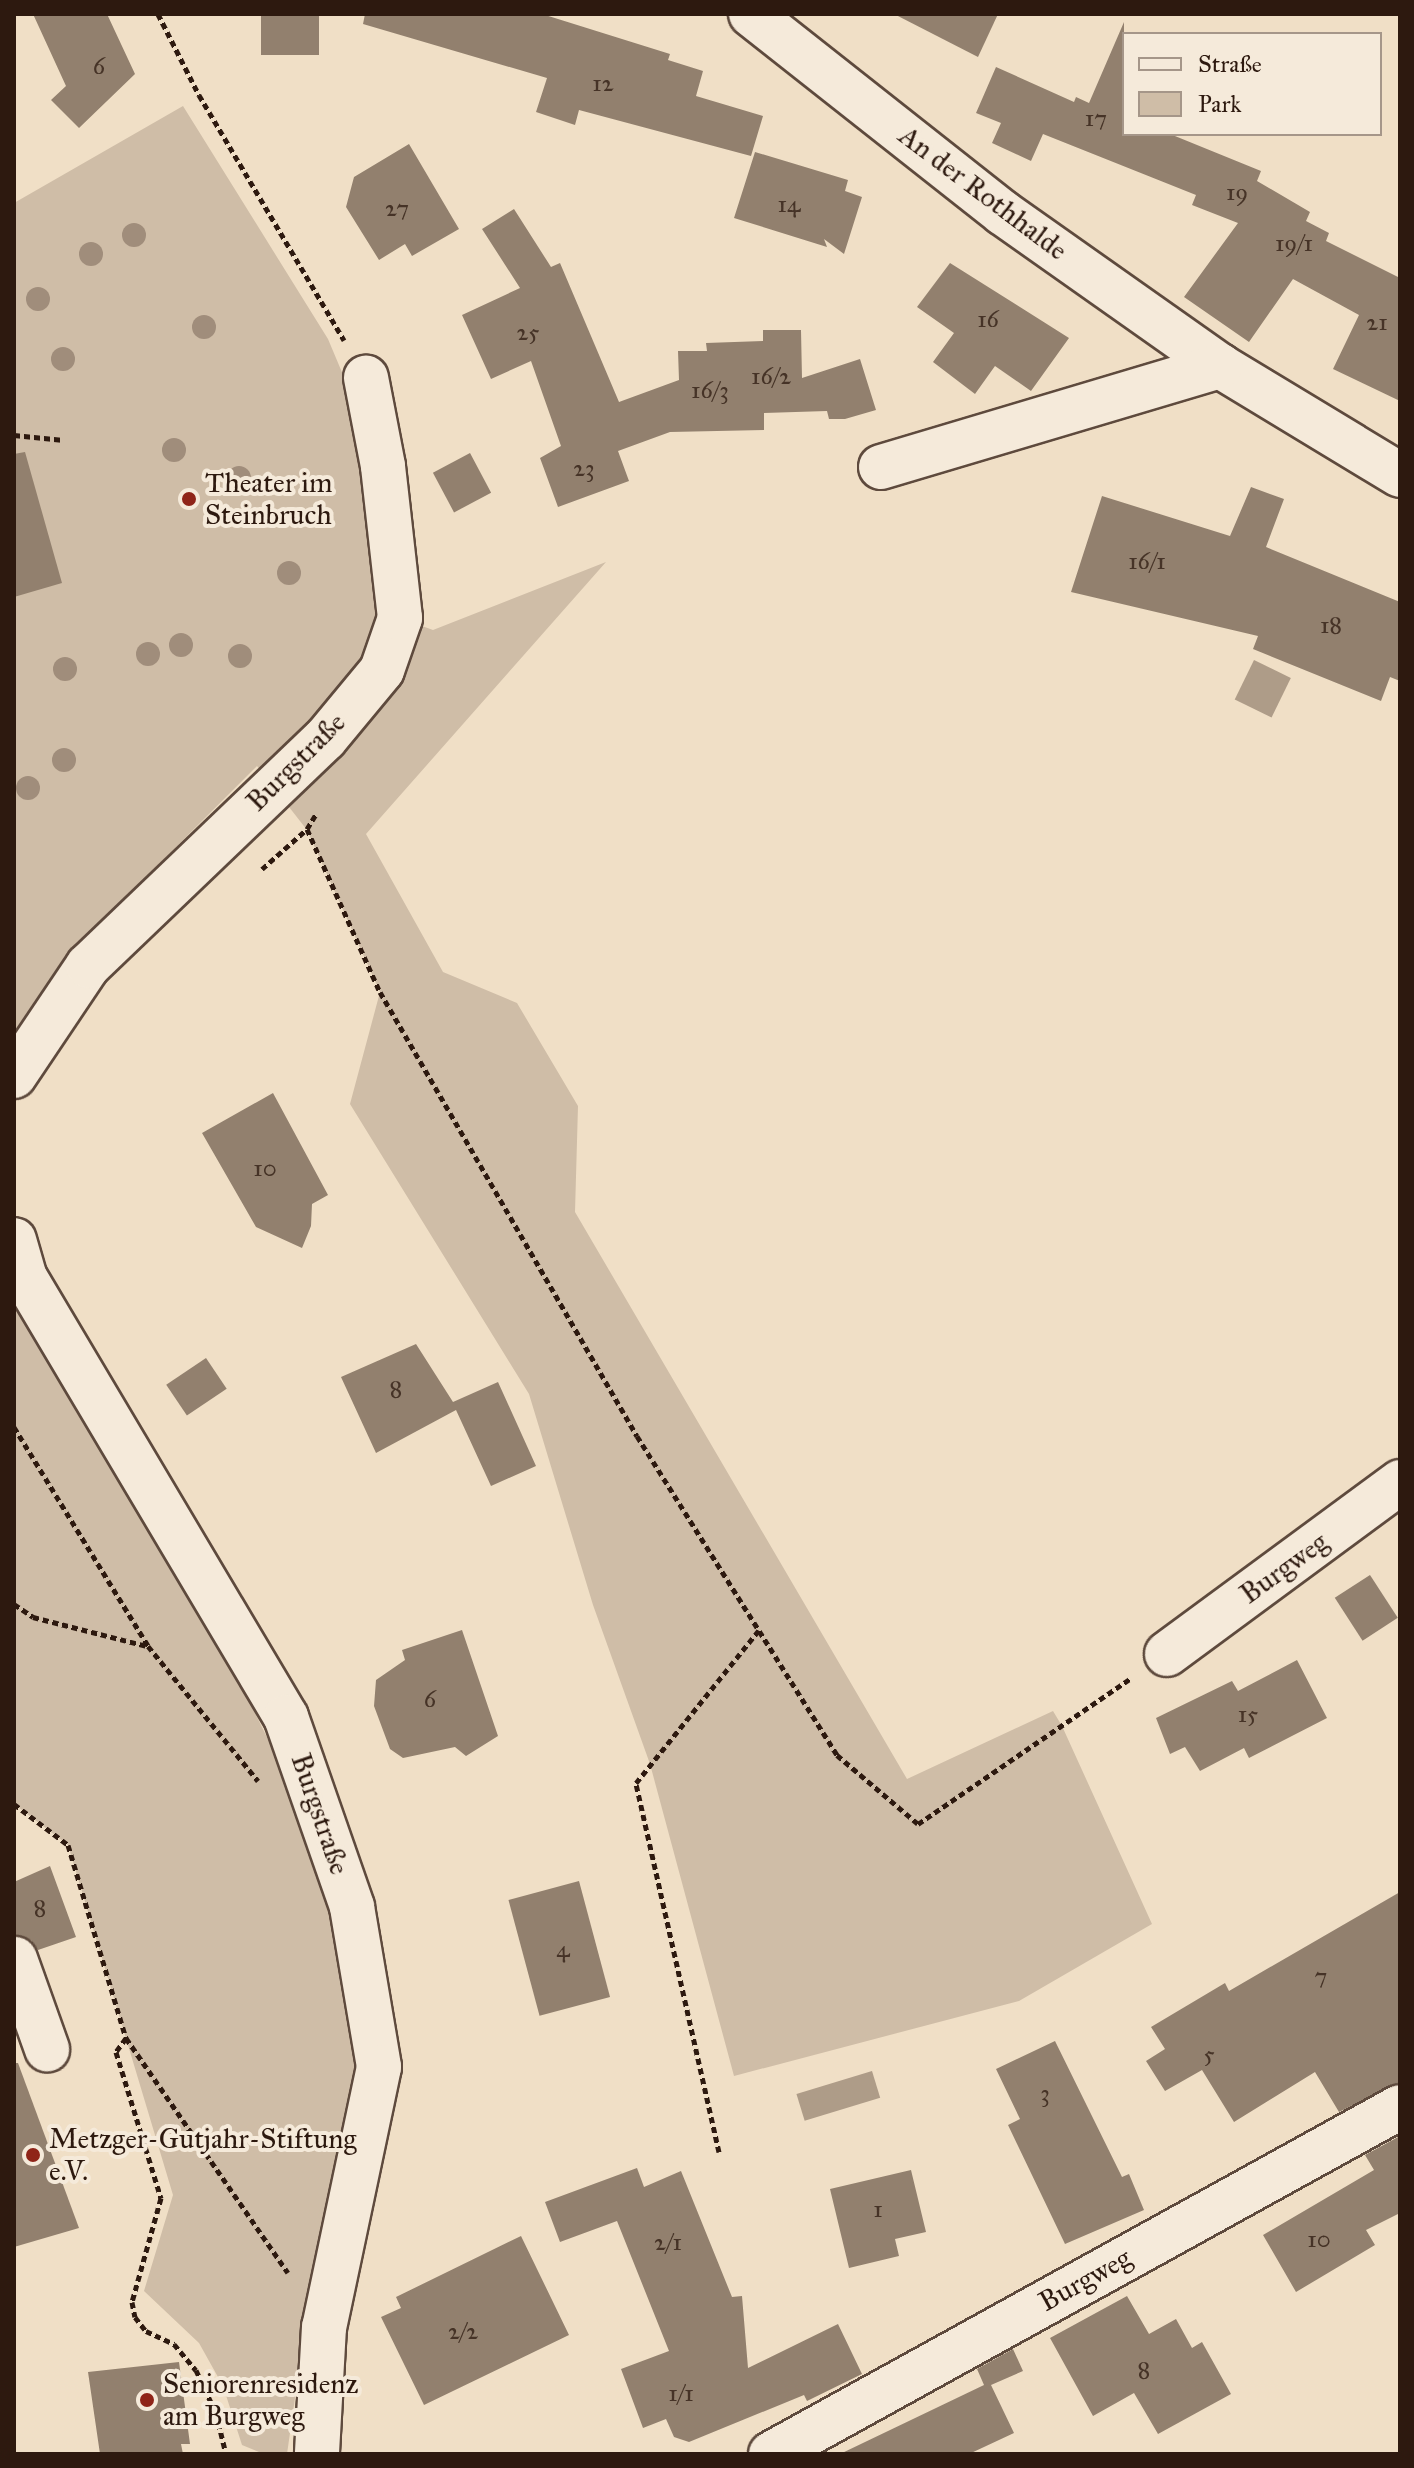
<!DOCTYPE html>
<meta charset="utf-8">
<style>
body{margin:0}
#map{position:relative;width:1414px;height:2468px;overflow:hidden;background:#f0dfc6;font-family:"IM FELL Great Primer",serif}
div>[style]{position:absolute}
.green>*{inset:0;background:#cfbda7}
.water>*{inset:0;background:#ae9c88;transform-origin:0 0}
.building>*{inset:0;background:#92806e;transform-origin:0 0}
.path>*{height:5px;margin-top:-2.5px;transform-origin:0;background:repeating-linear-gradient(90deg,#2d190f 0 6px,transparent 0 10px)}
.roads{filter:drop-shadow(2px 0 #5e4a3d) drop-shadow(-2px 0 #5e4a3d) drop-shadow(0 2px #5e4a3d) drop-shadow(0 -2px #5e4a3d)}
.minor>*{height:44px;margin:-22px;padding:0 22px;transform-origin:22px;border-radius:22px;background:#f5eada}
.trees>*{width:24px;height:24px;margin:-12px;border-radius:50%;background:#a08d7b}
.dots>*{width:22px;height:22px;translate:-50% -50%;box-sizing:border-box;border:4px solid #f5eada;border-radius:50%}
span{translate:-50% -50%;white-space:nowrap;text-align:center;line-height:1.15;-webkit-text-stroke:8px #f5eada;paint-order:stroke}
.number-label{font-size:24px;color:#463327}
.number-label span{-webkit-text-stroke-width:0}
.street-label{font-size:28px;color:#2d190f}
.poi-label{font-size:28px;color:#2d190f}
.left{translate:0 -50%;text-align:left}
.frame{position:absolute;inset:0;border:16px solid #2d190f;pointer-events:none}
.legend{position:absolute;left:1122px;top:32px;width:260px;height:104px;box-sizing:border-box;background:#f5eada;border:2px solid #a59689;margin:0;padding:10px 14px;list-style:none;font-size:24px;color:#2d190f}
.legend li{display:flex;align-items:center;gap:16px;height:40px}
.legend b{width:40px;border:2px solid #a59689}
</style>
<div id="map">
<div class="green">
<i style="clip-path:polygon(183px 106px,328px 339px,349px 389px,360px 440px,375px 598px,400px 618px,433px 630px,606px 562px,366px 834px,443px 972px,517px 1003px,578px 1106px,575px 1212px,907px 1779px,1053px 1711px,1062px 1726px,1152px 1924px,1019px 2001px,734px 2076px,650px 1764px,593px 1605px,529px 1394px,350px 1104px,380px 992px,307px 830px,257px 766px,66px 957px,14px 1033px,14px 203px)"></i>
<i style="clip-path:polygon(14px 1296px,210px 1622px,296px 1796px,335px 1917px,357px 2075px,314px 2265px,287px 2454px,264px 2454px,242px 2445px,223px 2386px,199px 2343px,144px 2291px,173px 2195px,68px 1845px,14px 1804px)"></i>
</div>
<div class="water">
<i style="left:1254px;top:660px;width:41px;height:44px;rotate:26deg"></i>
<i style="left:872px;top:2071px;width:28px;height:79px;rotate:73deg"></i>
</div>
<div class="building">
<i style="clip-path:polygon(33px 14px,107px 14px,135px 74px,79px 128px,51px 100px,66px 86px)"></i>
<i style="left:261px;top:14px;width:58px;height:41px"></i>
<i style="clip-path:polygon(365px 14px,542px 14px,670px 54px,668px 60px,703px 71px,696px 96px,763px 116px,751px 156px,579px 110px,575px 125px,536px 112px,547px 78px,363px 24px)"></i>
<i style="clip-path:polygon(894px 14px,998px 14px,978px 57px)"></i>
<i style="clip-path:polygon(1124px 22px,1124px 134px,1170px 134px,1261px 171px,1257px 181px,1310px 212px,1306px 221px,1329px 233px,1326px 241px,1400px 278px,1400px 401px,1333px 369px,1359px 315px,1293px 279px,1249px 342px,1184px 297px,1238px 223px,1192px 205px,1196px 195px,1043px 134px,1031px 161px,992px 143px,1001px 123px,976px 113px,996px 67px,1074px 102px,1076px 97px,1089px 103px)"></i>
<i style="clip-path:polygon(409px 144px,459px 229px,412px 256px,405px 244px,379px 260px,346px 207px,354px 177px)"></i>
<i style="clip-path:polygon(755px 152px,848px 180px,845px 191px,862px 197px,844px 254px,824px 239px,827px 247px,734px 218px)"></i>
<i style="clip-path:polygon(514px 209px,551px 267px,560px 263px,619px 402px,679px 380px,678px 351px,707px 351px,706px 343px,763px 341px,763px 330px,801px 330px,802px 378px,860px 359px,876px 410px,845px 419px,829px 419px,827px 411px,764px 413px,764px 430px,670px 432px,618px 451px,629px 481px,558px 507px,540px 458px,561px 446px,531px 361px,491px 379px,462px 315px,520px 288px,482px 229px)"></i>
<i style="clip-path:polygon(950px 263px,1069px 338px,1031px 391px,995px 366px,975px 394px,933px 362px,954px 333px,917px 307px)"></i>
<i style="clip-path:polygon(25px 452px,62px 583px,14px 597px,14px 454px)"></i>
<i style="left:470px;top:453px;width:45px;height:42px;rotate:62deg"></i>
<i style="clip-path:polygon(1251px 487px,1284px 499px,1266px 547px,1400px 602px,1400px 681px,1390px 677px,1381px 701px,1253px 649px,1258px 636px,1071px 592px,1102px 496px,1230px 536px)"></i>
<i style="clip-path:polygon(273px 1093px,328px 1195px,312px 1204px,311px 1226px,302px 1248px,256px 1227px,202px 1133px)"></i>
<i style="clip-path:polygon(416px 1344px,453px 1402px,498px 1382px,536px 1466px,491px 1486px,456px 1410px,376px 1453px,341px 1377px)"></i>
<i style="left:206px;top:1358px;width:37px;height:48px;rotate:56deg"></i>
<i style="left:1370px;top:1575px;width:51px;height:42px;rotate:57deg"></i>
<i style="clip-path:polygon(462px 1630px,498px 1736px,466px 1756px,455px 1747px,403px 1758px,390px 1749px,374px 1706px,376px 1680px,405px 1660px,402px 1650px)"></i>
<i style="clip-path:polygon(1297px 1660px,1327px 1718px,1249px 1758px,1244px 1748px,1200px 1771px,1185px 1747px,1170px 1754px,1156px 1718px,1232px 1681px,1238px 1691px)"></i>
<i style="clip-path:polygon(50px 1866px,76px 1937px,38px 1950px,31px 1940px,14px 1935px,14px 1882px)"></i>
<i style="left:579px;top:1881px;width:120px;height:73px;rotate:75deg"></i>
<i style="clip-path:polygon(1400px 1892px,1400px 2082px,1339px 2112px,1315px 2072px,1234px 2122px,1202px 2070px,1165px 2091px,1146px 2061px,1165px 2049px,1151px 2027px,1225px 1983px,1229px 1991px)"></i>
<i style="clip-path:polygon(1055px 2041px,1122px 2177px,1129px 2174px,1144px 2210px,1065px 2244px,1008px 2125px,1020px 2119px,996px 2069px)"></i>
<i style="clip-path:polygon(14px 2063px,18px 2063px,79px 2228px,14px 2247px)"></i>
<i style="clip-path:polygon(1400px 2136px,1400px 2213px,1366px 2230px,1375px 2245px,1296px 2292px,1263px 2235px,1374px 2170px,1365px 2155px)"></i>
<i style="clip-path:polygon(637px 2168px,644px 2187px,681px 2171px,732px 2297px,742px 2296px,748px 2368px,838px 2324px,862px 2374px,807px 2401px,804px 2395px,689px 2442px,674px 2437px,666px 2419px,643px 2428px,621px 2369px,669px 2351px,617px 2221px,560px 2242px,545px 2202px)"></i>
<i style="clip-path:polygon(911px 2170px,926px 2232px,895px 2239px,899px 2256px,849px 2268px,830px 2189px)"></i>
<i style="clip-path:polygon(521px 2236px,569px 2335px,424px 2405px,381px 2317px,401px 2308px,396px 2297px)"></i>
<i style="clip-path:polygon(1127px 2296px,1149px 2334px,1176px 2319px,1192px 2348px,1202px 2342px,1231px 2394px,1158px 2434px,1134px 2393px,1093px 2416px,1050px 2338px)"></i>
<i style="clip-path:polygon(1013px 2349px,1023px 2371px,991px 2385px,1014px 2433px,969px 2454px,840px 2454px,984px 2385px,977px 2369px)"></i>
<i style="clip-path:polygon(179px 2362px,190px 2444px,181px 2444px,183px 2454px,100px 2454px,88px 2372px)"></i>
</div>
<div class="path">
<i style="left:158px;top:14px;width:91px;rotate:63.2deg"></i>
<i style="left:199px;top:95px;width:285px;rotate:59.4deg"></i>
<i style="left:14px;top:435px;width:50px;rotate:5.7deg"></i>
<i style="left:307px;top:829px;width:179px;rotate:65.9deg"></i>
<i style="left:380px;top:992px;width:513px;rotate:59.94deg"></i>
<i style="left:637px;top:1436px;width:377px;rotate:57.9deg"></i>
<i style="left:837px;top:1755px;width:106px;rotate:40.4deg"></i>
<i style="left:918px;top:1824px;width:257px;rotate:-34.4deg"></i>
<i style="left:262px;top:869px;width:60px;rotate:-41.6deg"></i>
<i style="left:307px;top:829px;width:17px;rotate:-59deg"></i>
<i style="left:14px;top:1427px;width:257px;rotate:58.5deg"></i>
<i style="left:148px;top:1646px;width:174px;rotate:50.8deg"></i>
<i style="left:14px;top:1604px;width:23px;rotate:34deg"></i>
<i style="left:33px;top:1617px;width:118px;rotate:14.3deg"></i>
<i style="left:14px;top:1804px;width:68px;rotate:37.2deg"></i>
<i style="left:68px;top:1845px;width:202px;rotate:73.3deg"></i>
<i style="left:126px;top:2038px;width:285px;rotate:55.4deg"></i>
<i style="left:126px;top:2038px;width:17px;rotate:126deg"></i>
<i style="left:116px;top:2052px;width:153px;rotate:72.9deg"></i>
<i style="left:161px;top:2198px;width:108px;rotate:105.6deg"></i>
<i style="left:132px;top:2302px;width:15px;rotate:79deg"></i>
<i style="left:135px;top:2317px;width:18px;rotate:52deg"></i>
<i style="left:146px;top:2331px;width:31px;rotate:25deg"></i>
<i style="left:174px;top:2344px;width:34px;rotate:50deg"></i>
<i style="left:196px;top:2370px;width:47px;rotate:65.1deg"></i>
<i style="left:216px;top:2413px;width:42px;rotate:76.3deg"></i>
<i style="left:719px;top:2152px;width:378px;rotate:-102.7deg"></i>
<i style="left:636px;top:1783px;width:196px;rotate:-51.2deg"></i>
</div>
<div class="roads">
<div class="minor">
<i style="left:751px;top:14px;width:321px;rotate:38.3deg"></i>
<i style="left:1003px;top:213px;width:266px;rotate:35.2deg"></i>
<i style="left:1220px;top:366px;width:210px;rotate:31.2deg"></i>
<i style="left:881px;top:467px;width:354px;rotate:-16.6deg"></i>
<i style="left:14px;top:1076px;width:133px;rotate:-56.1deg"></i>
<i style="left:88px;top:966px;width:328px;rotate:-43.8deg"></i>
<i style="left:325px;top:739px;width:89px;rotate:-50.4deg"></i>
<i style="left:382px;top:670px;width:55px;rotate:-70.9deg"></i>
<i style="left:400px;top:618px;width:153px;rotate:-96.4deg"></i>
<i style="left:383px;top:466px;width:90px;rotate:-100.9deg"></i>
<i style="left:14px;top:1240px;width:37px;rotate:74deg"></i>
<i style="left:24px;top:1276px;width:513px;rotate:59.29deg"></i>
<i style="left:286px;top:1717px;width:201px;rotate:70.8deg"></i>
<i style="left:352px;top:1907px;width:162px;rotate:80.4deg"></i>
<i style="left:379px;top:2067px;width:266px;rotate:101.9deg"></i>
<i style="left:324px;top:2327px;width:127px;rotate:93.2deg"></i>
<i style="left:1167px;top:1654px;width:290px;rotate:-36.4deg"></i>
<i style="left:15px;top:1959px;width:96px;rotate:70.4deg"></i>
<i style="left:771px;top:2454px;width:718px;rotate:-28.88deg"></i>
</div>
</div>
<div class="trees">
<i style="left:134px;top:235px"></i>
<i style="left:91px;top:254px"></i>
<i style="left:38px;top:299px"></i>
<i style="left:204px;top:327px"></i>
<i style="left:63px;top:359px"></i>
<i style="left:174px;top:450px"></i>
<i style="left:239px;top:478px"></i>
<i style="left:289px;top:573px"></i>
<i style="left:181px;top:645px"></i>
<i style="left:148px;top:654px"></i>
<i style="left:240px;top:656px"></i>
<i style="left:65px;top:669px"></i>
<i style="left:64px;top:760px"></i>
<i style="left:28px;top:788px"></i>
</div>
<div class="dots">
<i style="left:189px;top:499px;background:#8f2418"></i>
<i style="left:33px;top:2155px;background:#8f2418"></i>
<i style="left:147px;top:2400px;background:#8f2418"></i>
</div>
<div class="number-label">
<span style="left:99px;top:67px">6</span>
<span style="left:603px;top:84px">12</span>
<span style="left:1096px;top:119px">17</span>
<span style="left:1237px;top:193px">19</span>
<span style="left:789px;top:205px">14</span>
<span style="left:397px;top:209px">27</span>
<span style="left:1294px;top:244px">19/1</span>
<span style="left:988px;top:320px">16</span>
<span style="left:1377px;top:323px">21</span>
<span style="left:528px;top:333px">25</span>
<span style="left:771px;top:377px">16/2</span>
<span style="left:710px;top:391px">16/3</span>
<span style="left:584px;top:469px">23</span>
<span style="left:1147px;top:562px">16/1</span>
<span style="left:1331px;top:626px">18</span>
<span style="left:265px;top:1169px">10</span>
<span style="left:396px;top:1390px">8</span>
<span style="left:430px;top:1700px">6</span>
<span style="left:1248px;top:1715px">15</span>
<span style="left:40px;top:1909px">8</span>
<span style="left:563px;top:1950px">4</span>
<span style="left:1321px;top:1977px">7</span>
<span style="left:1209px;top:2055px">5</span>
<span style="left:1045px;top:2094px">3</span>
<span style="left:878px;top:2210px">1</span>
<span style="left:1319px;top:2240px">10</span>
<span style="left:668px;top:2243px">2/1</span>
<span style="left:463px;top:2332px">2/2</span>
<span style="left:1144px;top:2371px">8</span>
<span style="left:681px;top:2394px">1/1</span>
</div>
<div class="street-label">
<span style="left:983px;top:193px;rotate:37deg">An der Rothhalde</span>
<span style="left:296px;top:762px;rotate:-45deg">Burgstraße</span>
<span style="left:1284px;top:1568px;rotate:-36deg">Burgweg</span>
<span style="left:320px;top:1814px;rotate:71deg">Burgstraße</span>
<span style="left:1085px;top:2280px;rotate:-29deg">Burgweg</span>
</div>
<div class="poi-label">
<span class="left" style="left:205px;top:499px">Theater im<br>Steinbruch</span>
<span class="left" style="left:49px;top:2155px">Metzger-Gutjahr-Stiftung<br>e.V.</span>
<span class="left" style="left:163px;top:2400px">Seniorenresidenz<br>am Burgweg</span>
</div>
<div class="frame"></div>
<ul class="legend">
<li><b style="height:10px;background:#f5eada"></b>Straße</li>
<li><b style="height:22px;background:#cfbda7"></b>Park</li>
</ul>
</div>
